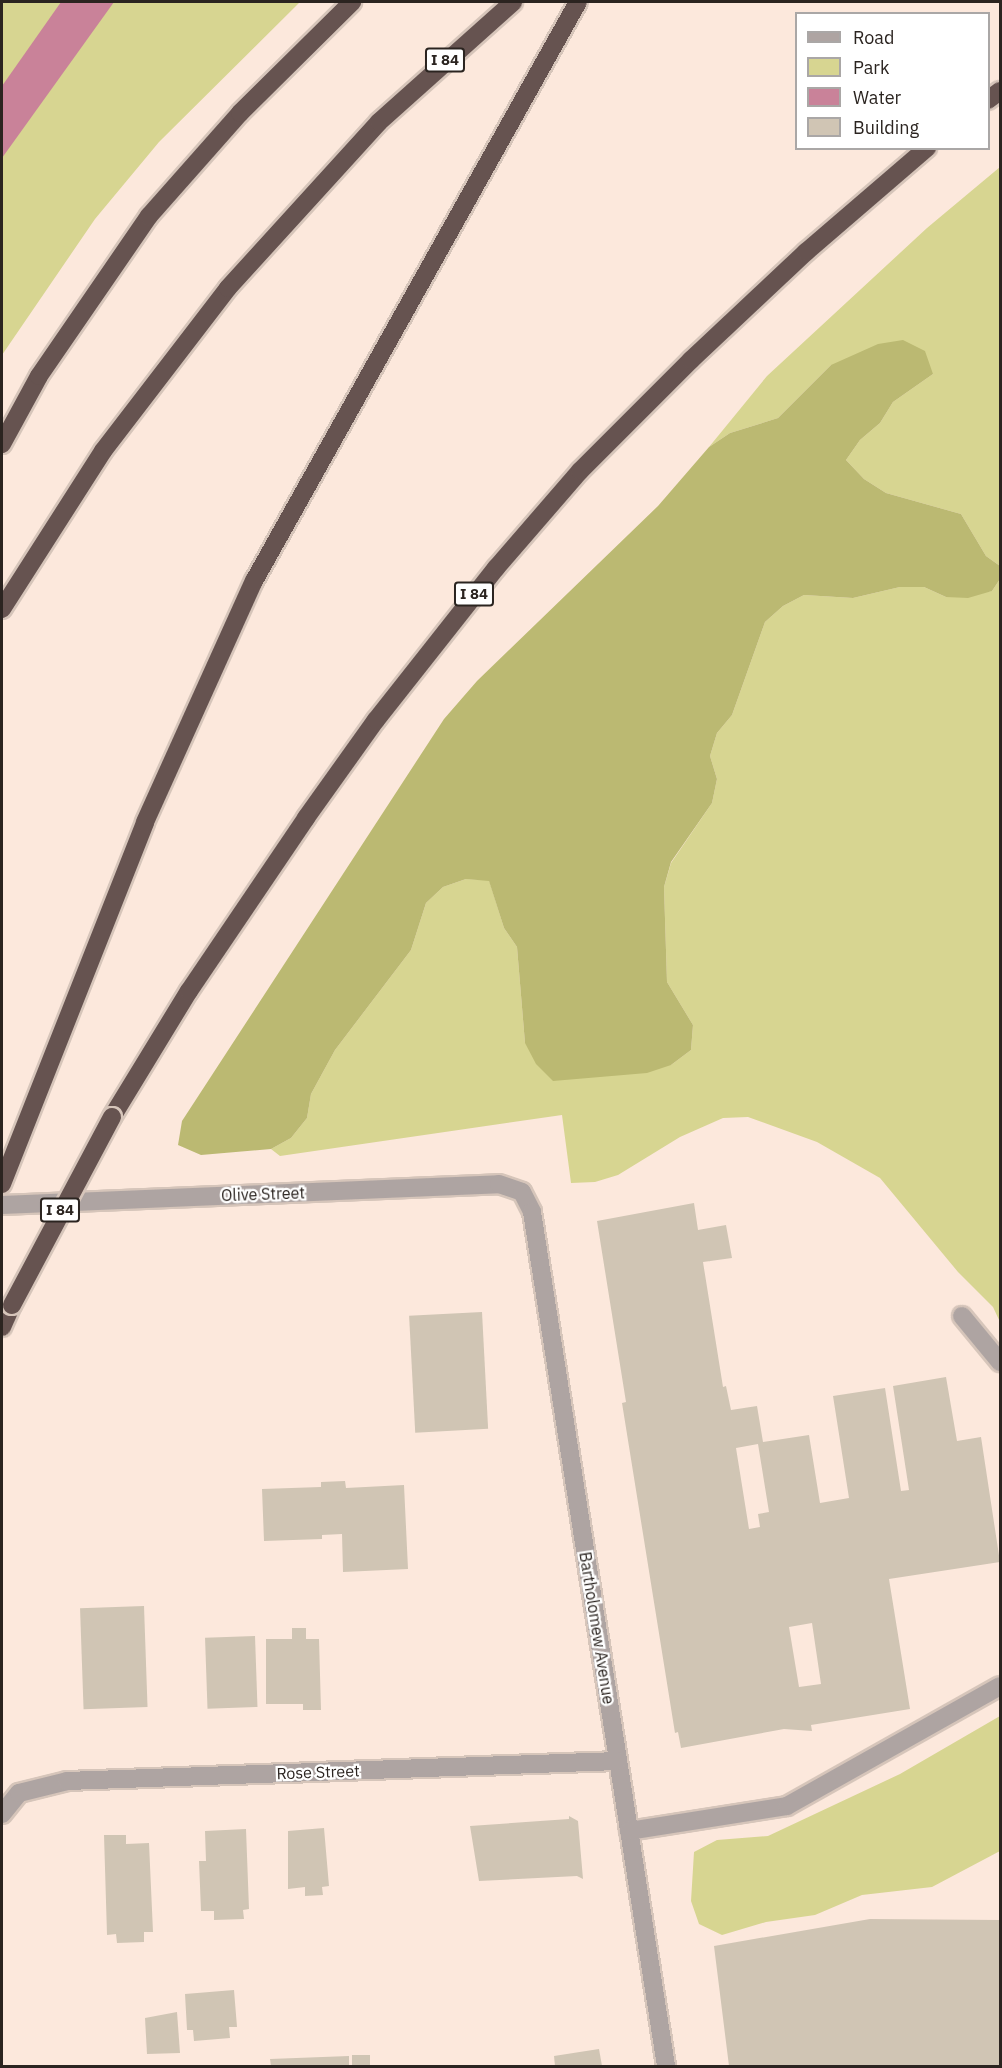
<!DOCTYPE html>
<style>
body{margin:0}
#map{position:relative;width:1002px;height:2068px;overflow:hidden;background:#fce8dc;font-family:"IBM Plex Sans",sans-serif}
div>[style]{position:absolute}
.green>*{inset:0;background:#d7d591}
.forest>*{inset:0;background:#bbb972}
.water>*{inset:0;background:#c98299}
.building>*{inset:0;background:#d0c5b4;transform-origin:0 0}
.roads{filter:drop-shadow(2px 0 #d6c5ba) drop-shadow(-2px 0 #d6c5ba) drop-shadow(0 2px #d6c5ba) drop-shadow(0 -2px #d6c5ba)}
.minor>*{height:18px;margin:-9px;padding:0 9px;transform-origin:9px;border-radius:9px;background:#aea4a2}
.highway>*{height:18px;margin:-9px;padding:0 9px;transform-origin:9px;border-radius:9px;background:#665350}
.bridges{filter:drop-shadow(2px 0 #d6c5ba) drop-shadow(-2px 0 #d6c5ba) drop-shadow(0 2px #d6c5ba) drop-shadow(0 -2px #d6c5ba)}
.highway-bridge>*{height:18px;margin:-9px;padding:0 9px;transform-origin:9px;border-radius:9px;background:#665350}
span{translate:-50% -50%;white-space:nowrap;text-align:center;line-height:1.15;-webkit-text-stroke:4.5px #fff;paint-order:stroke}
.shield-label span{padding:2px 4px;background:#fff;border:2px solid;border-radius:4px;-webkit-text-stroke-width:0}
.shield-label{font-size:15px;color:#2b2420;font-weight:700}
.street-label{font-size:16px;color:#2b2420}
.frame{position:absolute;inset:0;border:3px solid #2b2420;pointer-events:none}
.legend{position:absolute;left:795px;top:12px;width:195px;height:138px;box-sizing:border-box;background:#fff;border:2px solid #aaa7a6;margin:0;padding:8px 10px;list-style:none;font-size:18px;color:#2b2420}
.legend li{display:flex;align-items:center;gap:12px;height:30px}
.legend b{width:30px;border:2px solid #aaa7a6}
</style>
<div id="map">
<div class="green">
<i style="clip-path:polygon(2px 2px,300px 2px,159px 142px,95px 219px,2px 355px)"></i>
<i style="clip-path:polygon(1000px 167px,1000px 566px,986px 556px,961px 514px,886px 493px,864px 479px,846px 460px,860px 440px,880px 423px,893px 402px,933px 374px,831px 365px,778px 418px,730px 433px,709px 447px,767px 376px,927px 228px)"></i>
<i style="clip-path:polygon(1000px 579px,1000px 1322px,993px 1307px,958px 1272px,880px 1178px,817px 1142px,748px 1117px,723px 1118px,680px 1137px,618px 1175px,595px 1182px,571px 1183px,562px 1115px,280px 1156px,271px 1149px,291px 1138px,307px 1118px,311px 1094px,335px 1050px,411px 950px,426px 903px,443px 887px,466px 879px,489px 880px,504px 928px,517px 947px,525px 1043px,671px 1065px,691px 1050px,693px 1025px,667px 982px,664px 887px,671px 863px,712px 803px,717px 779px,710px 756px,717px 733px,732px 715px,765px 622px,783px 606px,804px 595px,853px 598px,900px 587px,924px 587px,946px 597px,992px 591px)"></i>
<i style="clip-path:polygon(1000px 1716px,1000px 1851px,932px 1887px,862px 1895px,815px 1915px,766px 1922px,722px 1935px,699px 1924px,691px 1901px,694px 1852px,717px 1840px,768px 1836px,900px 1774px)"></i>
</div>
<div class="forest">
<i style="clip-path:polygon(903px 340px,925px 351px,933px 374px,893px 402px,880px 423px,860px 440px,846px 460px,864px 479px,886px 493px,961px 514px,986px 556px,1000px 566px,1000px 579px,992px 591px,968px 598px,946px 597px,924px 587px,900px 587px,853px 598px,804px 595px,783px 606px,765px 622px,732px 715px,717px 733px,710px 756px,717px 779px,712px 803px,671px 862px,664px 887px,667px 982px,693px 1025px,691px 1050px,671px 1065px,647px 1073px,553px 1081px,536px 1064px,525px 1043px,517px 947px,504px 928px,489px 881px,466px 879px,443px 887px,426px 903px,411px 950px,335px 1050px,311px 1094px,307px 1118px,291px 1138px,271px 1149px,201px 1155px,178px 1145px,182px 1121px,444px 719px,477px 681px,658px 506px,709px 447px,730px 433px,778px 418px,831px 365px,878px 344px)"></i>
</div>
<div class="water">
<i style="clip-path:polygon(61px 2px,114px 2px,2px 158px,2px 86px)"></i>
</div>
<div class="building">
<i style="clip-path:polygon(evenodd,694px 1203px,698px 1230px,726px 1225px,732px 1258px,703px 1262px,723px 1387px,726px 1386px,731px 1410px,757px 1406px,763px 1442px,809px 1435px,820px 1503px,849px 1498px,833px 1396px,885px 1388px,901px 1491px,909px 1490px,893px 1386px,946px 1377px,957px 1441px,981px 1437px,1000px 1562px,889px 1579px,910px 1709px,811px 1725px,812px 1731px,784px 1729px,681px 1748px,678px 1732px,675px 1733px,622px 1403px,626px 1402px,597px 1221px,694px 1203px,758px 1444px,769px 1512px,758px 1514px,760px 1527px,749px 1529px,736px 1448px,758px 1444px,694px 1203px,812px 1623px,821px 1684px,799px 1687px,789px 1627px,812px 1623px)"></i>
<i style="left:482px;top:1312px;width:117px;height:73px;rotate:87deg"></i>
<i style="clip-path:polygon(345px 1481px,346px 1488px,404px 1485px,408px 1569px,343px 1572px,342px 1534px,322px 1535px,322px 1539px,264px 1541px,262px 1489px,321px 1487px,321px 1482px)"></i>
<i style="left:144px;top:1606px;width:101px;height:64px;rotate:88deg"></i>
<i style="clip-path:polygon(292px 1628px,306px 1628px,306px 1639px,319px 1639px,321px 1710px,303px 1710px,303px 1704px,266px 1704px,266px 1639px,292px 1639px)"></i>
<i style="left:255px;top:1636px;width:71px;height:50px;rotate:88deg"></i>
<i style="clip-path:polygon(569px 1816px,578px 1821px,583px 1879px,577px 1876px,479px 1881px,470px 1826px,569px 1819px)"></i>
<i style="clip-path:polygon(324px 1828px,329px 1886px,322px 1887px,323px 1895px,305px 1896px,305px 1887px,288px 1889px,288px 1831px)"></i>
<i style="clip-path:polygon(246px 1829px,249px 1909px,243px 1910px,244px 1919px,214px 1920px,214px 1911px,201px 1911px,199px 1861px,206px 1861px,205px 1831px)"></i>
<i style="clip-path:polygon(104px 1835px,126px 1835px,126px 1844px,149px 1843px,153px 1932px,144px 1932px,144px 1942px,117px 1943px,116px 1934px,107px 1935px)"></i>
<i style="clip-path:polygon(870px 1919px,1000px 1920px,1000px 2066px,729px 2066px,714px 1946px)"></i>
<i style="clip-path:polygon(234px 1990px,237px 2027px,229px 2027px,230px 2038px,194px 2041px,193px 2030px,187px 2030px,185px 1994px)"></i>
<i style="clip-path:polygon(177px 2012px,180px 2053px,147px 2054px,145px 2018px)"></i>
<i style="clip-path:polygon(599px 2049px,602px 2066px,555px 2066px,554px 2056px)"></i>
<i style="left:352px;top:2055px;width:18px;height:11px"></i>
<i style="clip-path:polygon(349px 2056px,349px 2066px,271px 2066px,270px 2059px)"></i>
</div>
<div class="roads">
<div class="minor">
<i style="left:2px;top:1205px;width:497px;rotate:-2.4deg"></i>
<i style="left:499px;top:1184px;width:24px;rotate:19deg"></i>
<i style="left:522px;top:1192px;width:22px;rotate:63deg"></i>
<i style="left:532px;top:1212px;width:864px;rotate:81.08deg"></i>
<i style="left:962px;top:1316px;width:60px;rotate:50.4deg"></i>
<i style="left:2px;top:1814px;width:27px;rotate:-51deg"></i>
<i style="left:19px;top:1793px;width:49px;rotate:-14deg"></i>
<i style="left:67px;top:1781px;width:551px;rotate:-2.08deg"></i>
<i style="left:629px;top:1831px;width:160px;rotate:-9deg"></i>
<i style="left:787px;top:1806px;width:244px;rotate:-29.4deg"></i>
</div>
<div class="highway">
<i style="left:988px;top:100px;width:15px;rotate:-37deg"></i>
<i style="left:2px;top:444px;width:77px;rotate:-61.4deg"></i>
<i style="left:39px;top:376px;width:194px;rotate:-55.5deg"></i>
<i style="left:149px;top:216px;width:137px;rotate:-48.5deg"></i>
<i style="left:240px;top:113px;width:158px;rotate:-44.7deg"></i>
<i style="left:2px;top:609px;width:188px;rotate:-57.4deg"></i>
<i style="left:103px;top:451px;width:205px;rotate:-52.5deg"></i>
<i style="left:228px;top:288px;width:224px;rotate:-47.7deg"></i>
<i style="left:379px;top:122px;width:180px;rotate:-41.8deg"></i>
<i style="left:112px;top:1117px;width:148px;rotate:-58.6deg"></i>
<i style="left:189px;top:991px;width:209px;rotate:-55.9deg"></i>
<i style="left:306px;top:818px;width:120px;rotate:-54.5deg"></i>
<i style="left:376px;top:720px;width:194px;rotate:-51.7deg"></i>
<i style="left:496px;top:568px;width:128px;rotate:-49.1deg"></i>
<i style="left:580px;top:471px;width:157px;rotate:-45deg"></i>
<i style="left:691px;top:360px;width:158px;rotate:-43.2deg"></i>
<i style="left:806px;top:252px;width:160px;rotate:-40.7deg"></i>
<i style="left:2px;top:1184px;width:389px;rotate:-68.4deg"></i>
<i style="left:145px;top:822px;width:265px;rotate:-65.7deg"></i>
<i style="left:254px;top:581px;width:663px;rotate:-60.77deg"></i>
<i style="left:2px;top:1327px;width:24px;rotate:-66deg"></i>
</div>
</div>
<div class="bridges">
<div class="highway-bridge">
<i style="left:12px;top:1305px;width:213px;rotate:-62deg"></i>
</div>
</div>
<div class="shield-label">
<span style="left:445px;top:60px">I 84</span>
<span style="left:474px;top:594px">I 84</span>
<span style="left:60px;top:1210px">I 84</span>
</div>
<div class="street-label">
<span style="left:263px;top:1194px;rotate:-2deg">Olive Street</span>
<span style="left:597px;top:1628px;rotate:81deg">Bartholomew Avenue</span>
<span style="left:318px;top:1772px;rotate:-2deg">Rose Street</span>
</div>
<div class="frame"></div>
<ul class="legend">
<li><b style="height:8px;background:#aea4a2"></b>Road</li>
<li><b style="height:16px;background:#d7d591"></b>Park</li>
<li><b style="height:16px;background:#c98299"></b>Water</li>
<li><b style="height:16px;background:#d0c5b4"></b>Building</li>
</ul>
</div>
